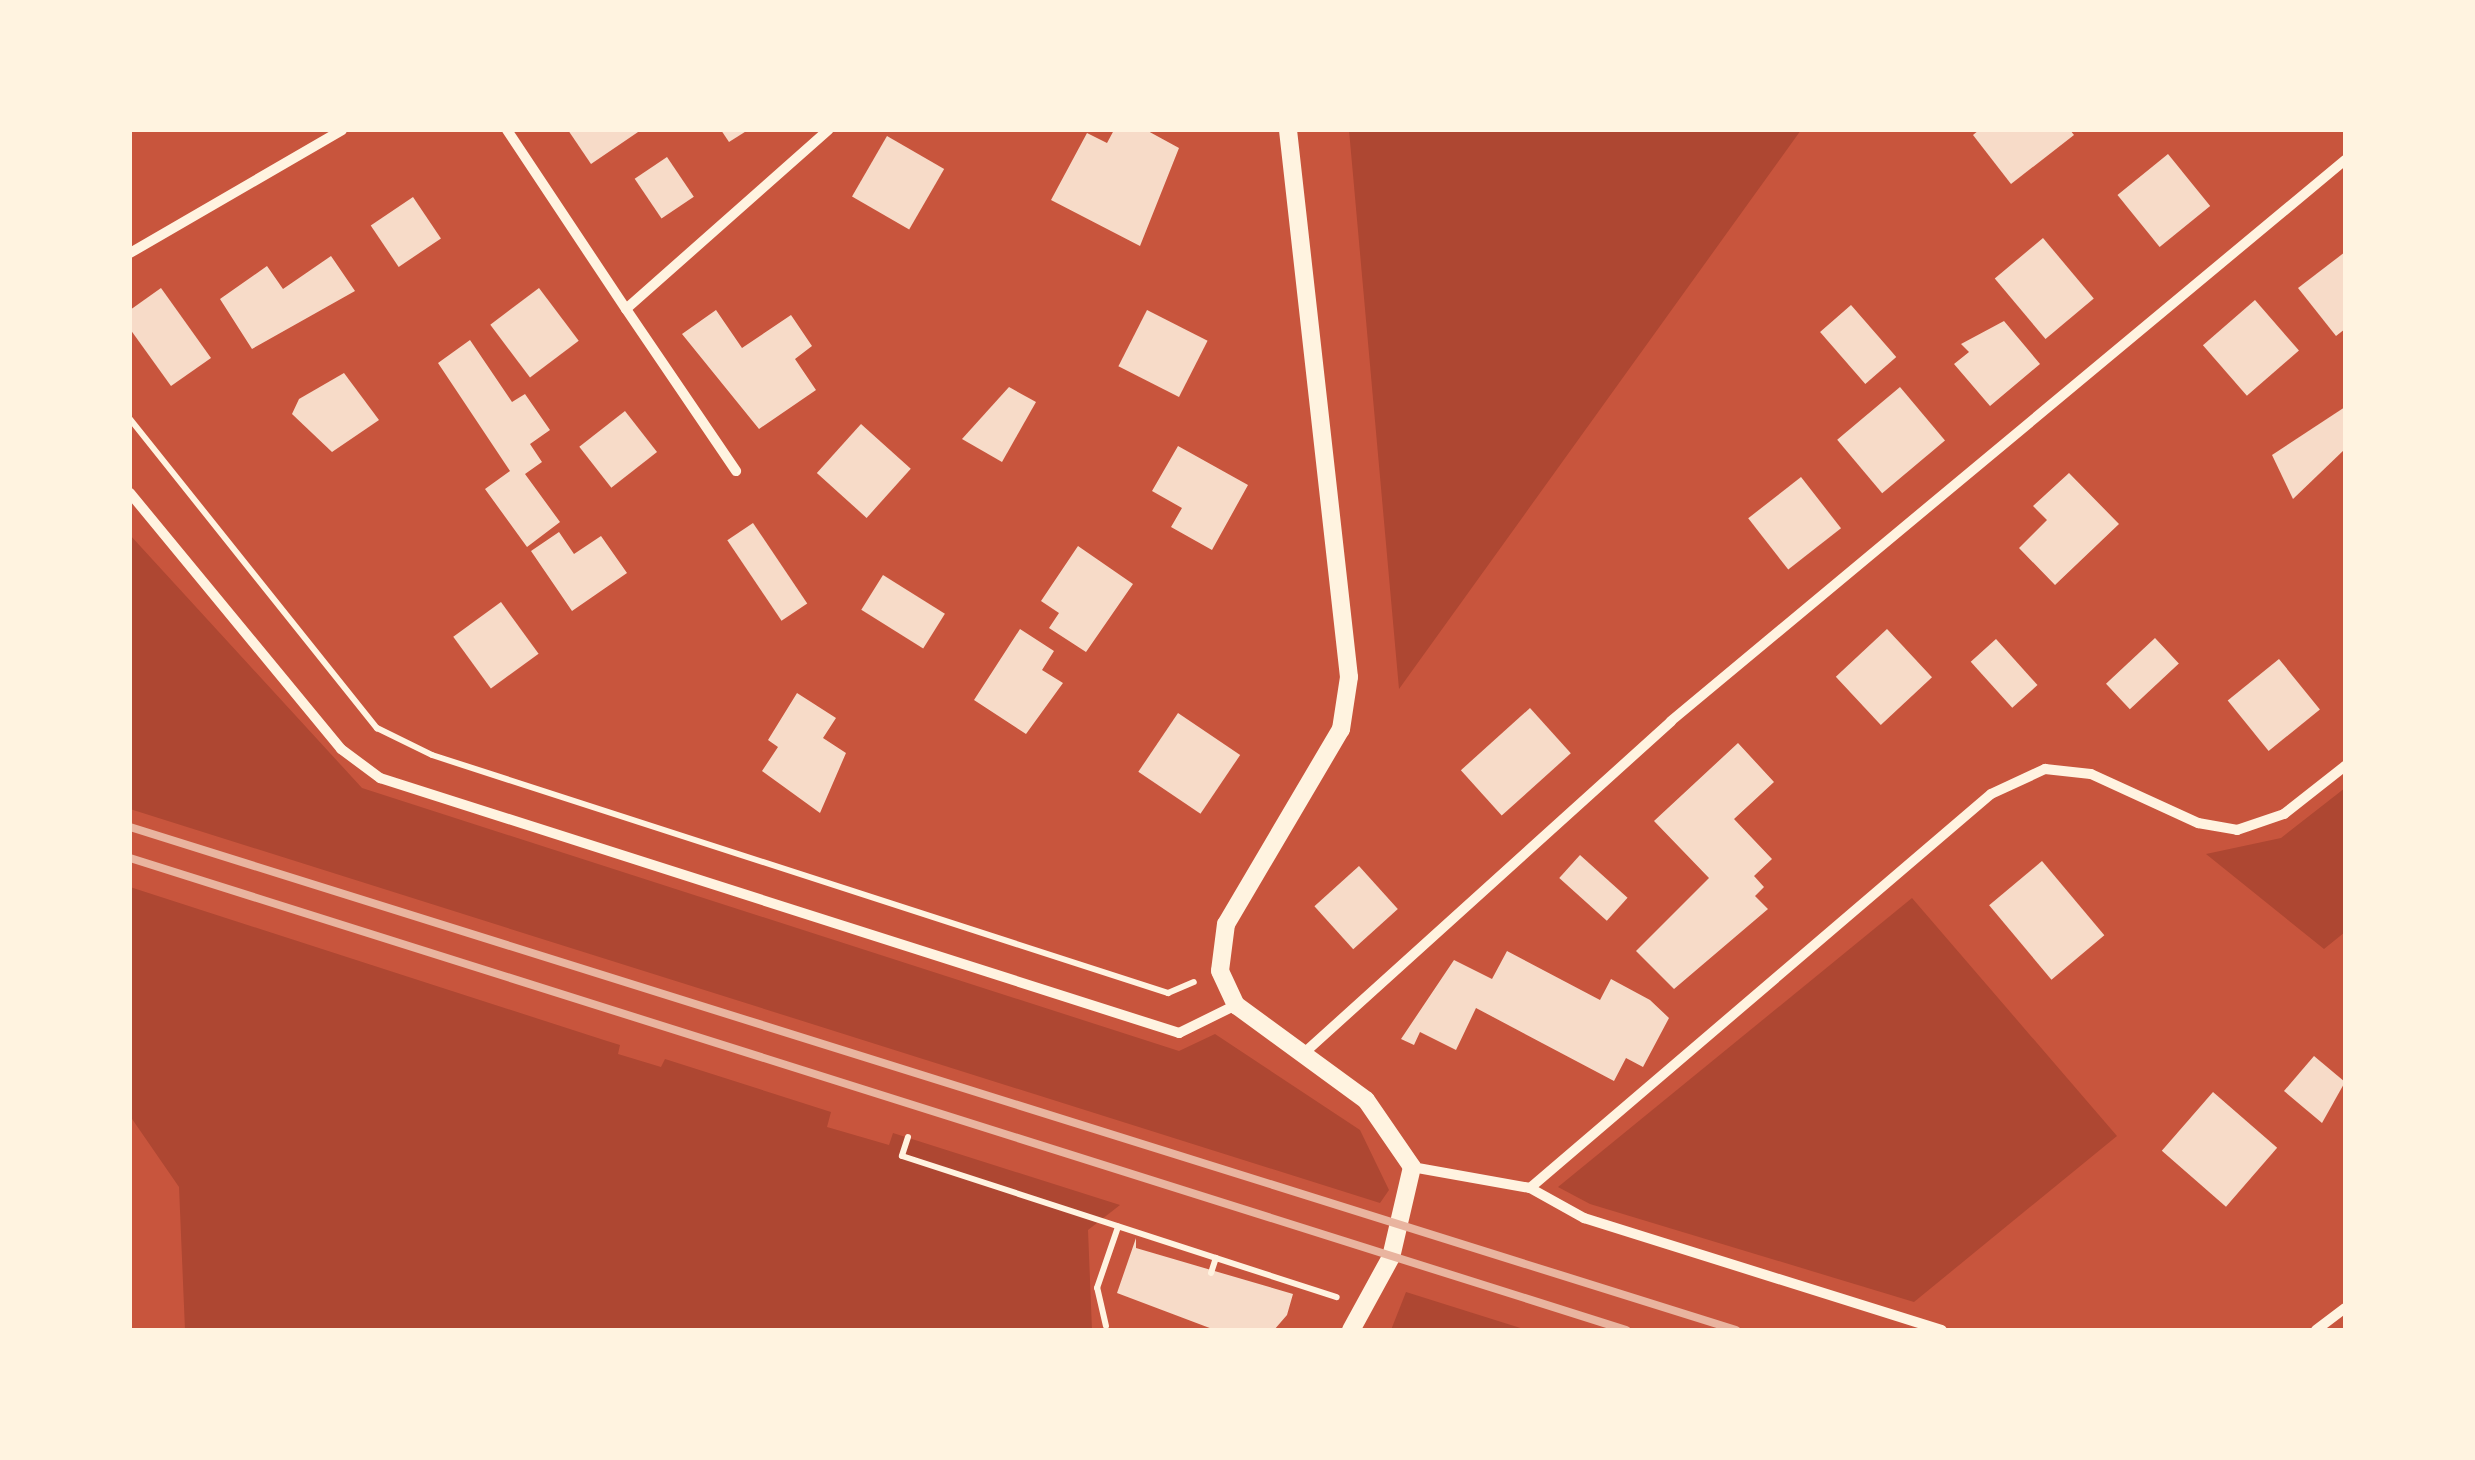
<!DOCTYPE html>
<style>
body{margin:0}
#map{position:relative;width:2475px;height:1460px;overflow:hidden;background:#c8553d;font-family:"Nunito Sans",sans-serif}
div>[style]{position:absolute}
.green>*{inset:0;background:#ae4732}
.building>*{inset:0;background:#f7dbc8;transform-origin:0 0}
.path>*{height:6px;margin:-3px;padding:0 3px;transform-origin:3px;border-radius:3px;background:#fff3e0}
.minor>*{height:10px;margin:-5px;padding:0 5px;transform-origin:5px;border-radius:5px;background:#fff3e0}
.tertiary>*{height:18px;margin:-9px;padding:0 9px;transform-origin:9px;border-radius:9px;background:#fff3e0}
.rail>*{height:8px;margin:-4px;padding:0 4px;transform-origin:4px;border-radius:4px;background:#e9b49f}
span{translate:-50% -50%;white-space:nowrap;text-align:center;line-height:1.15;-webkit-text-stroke:10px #fff3e0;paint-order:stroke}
.frame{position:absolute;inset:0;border:132px solid #fff3e0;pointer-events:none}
</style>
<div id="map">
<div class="green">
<i style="clip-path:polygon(1349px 130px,1801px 130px,1399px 689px)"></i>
<i style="clip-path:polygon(130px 535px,362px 788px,1179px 1051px,1215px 1034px,1360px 1130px,1389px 1190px,1380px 1203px,130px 809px)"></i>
<i style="clip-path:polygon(2345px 788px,2345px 932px,2324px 949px,2206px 854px,2281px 838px)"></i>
<i style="clip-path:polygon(130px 887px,607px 1041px,620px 1045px,618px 1054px,661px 1067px,665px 1059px,831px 1112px,827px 1127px,889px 1145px,893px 1133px,1120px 1205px,1088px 1230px,1092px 1330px,185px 1330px,179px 1187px,130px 1116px)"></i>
<i style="clip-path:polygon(1912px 898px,2117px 1136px,1914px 1302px,1590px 1204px,1558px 1187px)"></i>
<i style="clip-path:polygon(1406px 1292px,1527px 1330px,1391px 1330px)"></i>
</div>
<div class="building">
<i style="clip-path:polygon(568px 130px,641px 130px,591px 164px)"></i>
<i style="clip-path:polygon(721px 130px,748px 130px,729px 142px)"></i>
<i style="clip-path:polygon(1114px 130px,1146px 130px,1179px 148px,1140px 246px,1051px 200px,1087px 133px,1107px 143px)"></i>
<i style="clip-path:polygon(1979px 130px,2070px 130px,2074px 135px,2011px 184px,1973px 135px)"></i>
<i style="left:887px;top:136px;width:66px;height:70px;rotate:30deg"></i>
<i style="left:2168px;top:154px;width:67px;height:65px;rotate:51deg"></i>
<i style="left:667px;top:157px;width:48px;height:39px;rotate:56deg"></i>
<i style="left:413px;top:197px;width:50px;height:51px;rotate:56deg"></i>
<i style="left:2043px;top:238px;width:79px;height:63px;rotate:50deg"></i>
<i style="clip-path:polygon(2345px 252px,2345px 329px,2336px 336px,2298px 288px)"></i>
<i style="clip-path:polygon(331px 256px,355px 291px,252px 349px,220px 299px,267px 266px,283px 289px)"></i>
<i style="clip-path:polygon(161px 288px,211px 358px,171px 386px,130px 329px,130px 310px)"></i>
<i style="left:539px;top:288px;width:66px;height:61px;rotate:53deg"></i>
<i style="left:2255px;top:300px;width:67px;height:69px;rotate:49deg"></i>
<i style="left:1851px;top:305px;width:69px;height:41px;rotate:49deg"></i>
<i style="clip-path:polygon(716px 310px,742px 348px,791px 315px,812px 346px,795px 359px,816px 390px,759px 429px,682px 334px)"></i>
<i style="left:1147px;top:310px;width:68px;height:63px;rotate:27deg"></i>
<i style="clip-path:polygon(2004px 321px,2040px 364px,1990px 406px,1954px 364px,1969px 352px,1961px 344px)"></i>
<i style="clip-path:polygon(470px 340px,512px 402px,525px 394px,550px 430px,530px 444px,542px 462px,525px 474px,560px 522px,527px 547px,485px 489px,510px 471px,438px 363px)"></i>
<i style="clip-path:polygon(344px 373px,379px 420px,332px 452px,292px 414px,299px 399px)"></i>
<i style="clip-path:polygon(1009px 387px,1036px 402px,1002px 462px,962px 439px)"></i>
<i style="left:1900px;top:387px;width:70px;height:82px;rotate:50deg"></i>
<i style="clip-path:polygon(2345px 407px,2345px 449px,2293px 499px,2272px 455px)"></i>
<i style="left:625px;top:411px;width:52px;height:58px;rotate:52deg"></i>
<i style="left:861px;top:424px;width:67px;height:66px;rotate:42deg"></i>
<i style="clip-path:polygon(1178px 446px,1248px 485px,1212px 550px,1171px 527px,1182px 508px,1152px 491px)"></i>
<i style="clip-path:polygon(2069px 473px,2119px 524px,2055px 585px,2019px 548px,2047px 520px,2033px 506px)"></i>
<i style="left:1801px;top:477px;width:65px;height:67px;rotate:52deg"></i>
<i style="left:753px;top:523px;width:97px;height:31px;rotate:56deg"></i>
<i style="clip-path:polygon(559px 532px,574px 554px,601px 536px,627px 573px,572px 611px,531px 551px)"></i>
<i style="clip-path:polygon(1078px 546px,1133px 584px,1086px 652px,1049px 628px,1059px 613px,1041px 601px)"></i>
<i style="left:883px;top:575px;width:73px;height:41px;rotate:32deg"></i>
<i style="left:501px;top:602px;width:64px;height:59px;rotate:54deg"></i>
<i style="clip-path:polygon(1020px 629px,1054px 651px,1042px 670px,1063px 683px,1026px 734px,974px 700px)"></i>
<i style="left:1887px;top:629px;width:66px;height:70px;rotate:47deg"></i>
<i style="left:2155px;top:638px;width:35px;height:67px;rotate:47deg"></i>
<i style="left:1996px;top:639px;width:62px;height:34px;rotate:48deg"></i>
<i style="left:2279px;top:659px;width:65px;height:66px;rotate:51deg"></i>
<i style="clip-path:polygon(797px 693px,836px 718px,823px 738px,846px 753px,820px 813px,762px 771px,778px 747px,768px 740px)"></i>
<i style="left:1530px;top:708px;width:61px;height:93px;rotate:48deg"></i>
<i style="left:1178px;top:713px;width:75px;height:71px;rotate:34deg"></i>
<i style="clip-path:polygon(1738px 743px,1774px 782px,1734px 819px,1772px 859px,1754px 876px,1764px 887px,1755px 896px,1768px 909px,1674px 989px,1636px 951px,1709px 878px,1654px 821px)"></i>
<i style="left:1580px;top:855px;width:64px;height:31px;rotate:42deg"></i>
<i style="left:2042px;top:861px;width:97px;height:69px;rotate:50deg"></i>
<i style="left:1359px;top:866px;width:58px;height:60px;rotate:48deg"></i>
<i style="clip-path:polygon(1507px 951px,1600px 1000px,1611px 979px,1650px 1000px,1669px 1018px,1643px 1067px,1626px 1058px,1614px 1081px,1476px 1008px,1456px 1050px,1420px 1032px,1414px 1045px,1401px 1039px,1454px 960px,1492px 979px)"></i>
<i style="clip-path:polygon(2314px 1056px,2345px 1082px,2322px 1123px,2284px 1091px)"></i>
<i style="left:2213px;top:1092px;width:85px;height:78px;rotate:41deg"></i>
<i style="clip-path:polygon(1136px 1238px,1136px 1248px,1293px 1294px,1287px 1315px,1274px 1330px,1215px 1330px,1117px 1293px)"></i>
</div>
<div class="path">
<i style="left:130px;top:419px;width:396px;rotate:51.4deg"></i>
<i style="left:377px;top:728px;width:61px;rotate:26.1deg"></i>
<i style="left:432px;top:755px;width:774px;rotate:17.92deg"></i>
<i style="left:1168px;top:993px;width:28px;rotate:-23deg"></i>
<i style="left:908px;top:1137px;width:20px;rotate:108deg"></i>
<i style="left:902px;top:1156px;width:457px;rotate:18deg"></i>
<i style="left:1211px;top:1273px;width:16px;rotate:-72deg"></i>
<i style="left:1106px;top:1326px;width:39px;rotate:-103deg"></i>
<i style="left:1097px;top:1288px;width:65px;rotate:-71deg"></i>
</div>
<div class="minor">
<i style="left:507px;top:130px;width:215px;rotate:56.4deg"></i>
<i style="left:626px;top:309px;width:270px;rotate:-41.5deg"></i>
<i style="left:130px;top:253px;width:245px;rotate:-30.1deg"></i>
<i style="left:626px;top:309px;width:196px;rotate:55.8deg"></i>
<i style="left:130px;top:493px;width:332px;rotate:50.5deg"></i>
<i style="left:341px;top:749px;width:49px;rotate:36.6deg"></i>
<i style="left:380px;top:778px;width:839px;rotate:17.7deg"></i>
<i style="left:1179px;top:1033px;width:64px;rotate:-26.2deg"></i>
<i style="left:1303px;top:1054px;width:496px;rotate:-42.1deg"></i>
<i style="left:1671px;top:721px;width:877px;rotate:-39.77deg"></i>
<i style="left:1412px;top:1167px;width:120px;rotate:10.1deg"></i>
<i style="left:1530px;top:1188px;width:62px;rotate:29.1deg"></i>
<i style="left:1584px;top:1218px;width:375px;rotate:17.4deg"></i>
<i style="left:1530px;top:1188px;width:606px;rotate:-40.52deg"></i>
<i style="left:1991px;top:794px;width:60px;rotate:-24.8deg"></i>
<i style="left:2045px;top:769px;width:46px;rotate:6.2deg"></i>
<i style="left:2091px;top:774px;width:118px;rotate:24.6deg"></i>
<i style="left:2198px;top:823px;width:40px;rotate:10deg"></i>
<i style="left:2237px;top:830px;width:50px;rotate:-18.8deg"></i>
<i style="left:2284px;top:814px;width:78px;rotate:-38.2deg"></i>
<i style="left:2316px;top:1330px;width:36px;rotate:-37deg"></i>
</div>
<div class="tertiary">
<i style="left:1288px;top:130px;width:550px;rotate:83.64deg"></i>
<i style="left:1349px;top:677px;width:53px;rotate:98.7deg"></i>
<i style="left:1341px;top:729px;width:226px;rotate:120.5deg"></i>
<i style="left:1226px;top:924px;width:47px;rotate:97.3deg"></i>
<i style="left:1220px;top:971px;width:38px;rotate:65deg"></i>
<i style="left:1236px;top:1005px;width:161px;rotate:36.2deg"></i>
<i style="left:1366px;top:1100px;width:81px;rotate:55.5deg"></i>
<i style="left:1412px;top:1167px;width:92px;rotate:103.1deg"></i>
<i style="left:1391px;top:1257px;width:83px;rotate:118.7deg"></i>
</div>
<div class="rail">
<i style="left:130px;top:827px;width:1683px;rotate:17.39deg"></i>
<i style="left:130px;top:858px;width:1569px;rotate:17.51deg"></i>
</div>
<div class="frame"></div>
</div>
